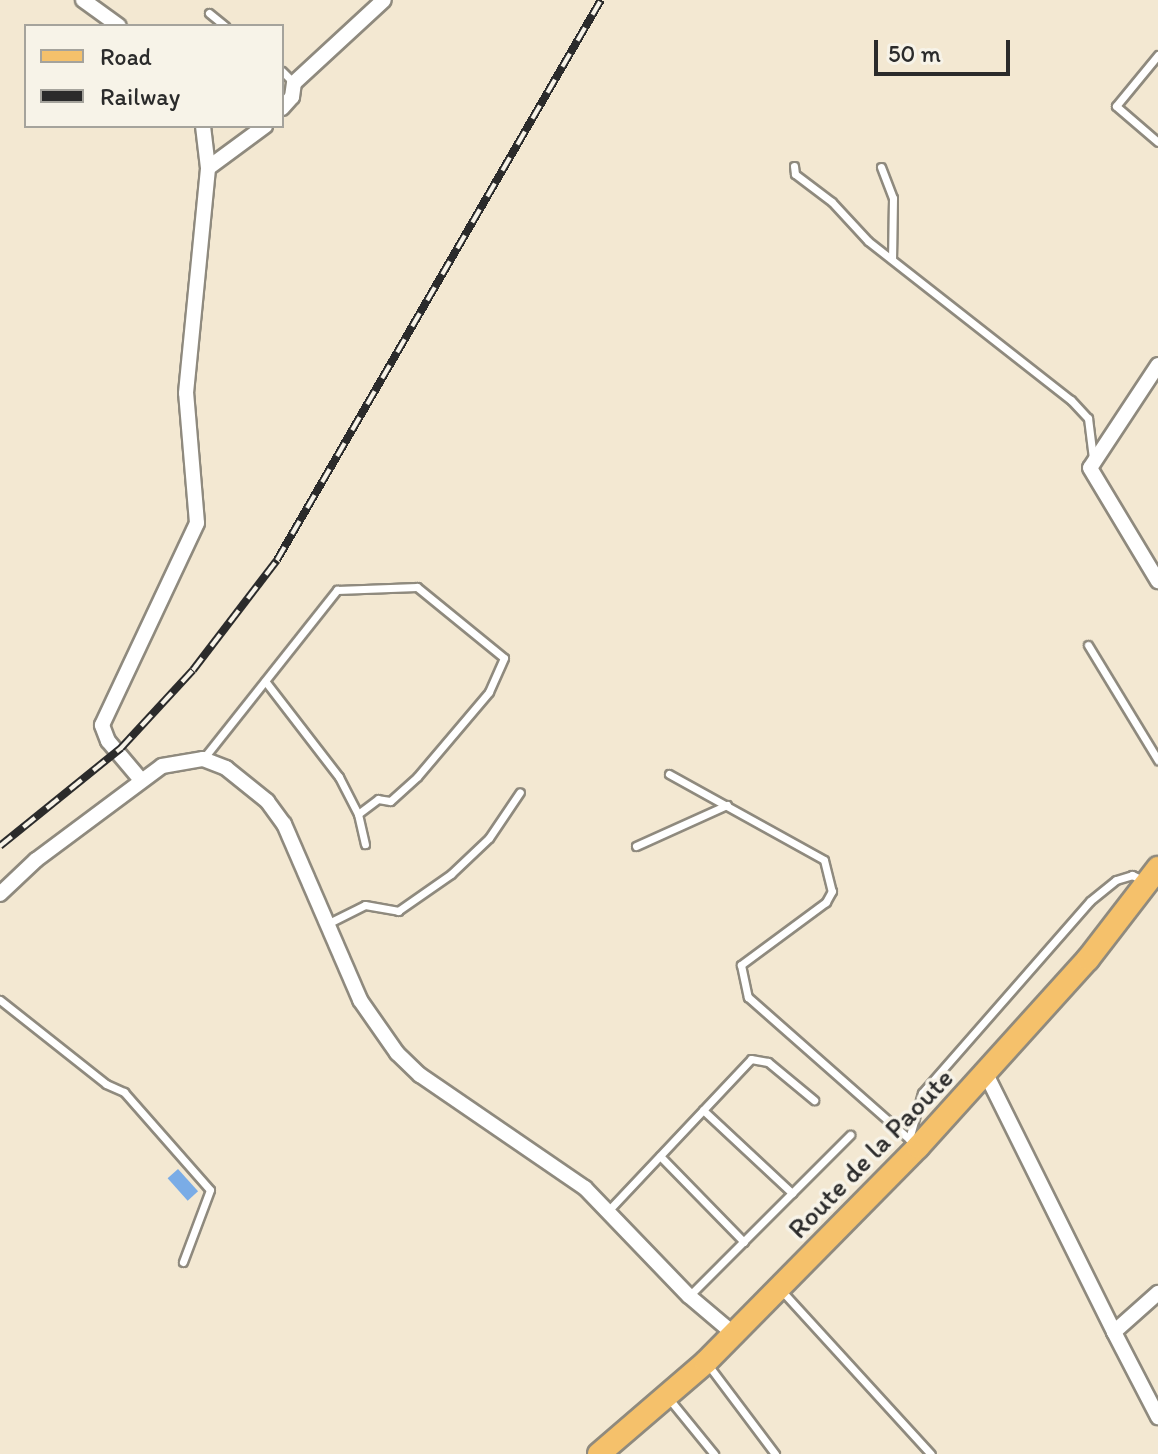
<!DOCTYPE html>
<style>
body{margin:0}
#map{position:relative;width:1158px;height:1454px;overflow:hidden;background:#f3e8d2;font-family:Itim,sans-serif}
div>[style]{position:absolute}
.water>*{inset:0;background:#7aace6;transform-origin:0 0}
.roads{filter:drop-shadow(2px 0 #8f8a7e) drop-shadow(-2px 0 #8f8a7e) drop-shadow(0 2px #8f8a7e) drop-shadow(0 -2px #8f8a7e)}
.service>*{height:7px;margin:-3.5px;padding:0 3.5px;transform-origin:3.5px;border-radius:3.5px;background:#fff}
.minor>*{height:14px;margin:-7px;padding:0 7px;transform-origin:7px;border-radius:7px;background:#fff}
.primary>*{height:22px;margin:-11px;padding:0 11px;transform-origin:11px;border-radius:11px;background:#f5c16b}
.rail>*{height:8px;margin-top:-4px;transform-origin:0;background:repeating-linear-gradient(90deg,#f7f3e8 0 15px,#2b2b2b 0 30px);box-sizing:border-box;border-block:2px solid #2b2b2b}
span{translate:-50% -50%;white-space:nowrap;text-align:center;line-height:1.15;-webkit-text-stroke:7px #f7f3e8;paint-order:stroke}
.street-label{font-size:28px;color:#2b2b2b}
.legend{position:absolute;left:24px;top:24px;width:260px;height:104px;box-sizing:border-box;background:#f7f3e8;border:2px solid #a5a39c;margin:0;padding:10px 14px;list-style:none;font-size:24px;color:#2b2b2b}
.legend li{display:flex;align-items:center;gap:16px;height:40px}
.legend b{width:40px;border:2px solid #a5a39c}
.scale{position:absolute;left:874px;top:40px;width:136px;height:36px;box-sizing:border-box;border:4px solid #2b2b2b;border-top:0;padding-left:10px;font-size:24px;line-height:28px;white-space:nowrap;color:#2b2b2b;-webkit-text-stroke:6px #f7f3e8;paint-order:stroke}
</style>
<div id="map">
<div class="water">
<i style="left:178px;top:1169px;width:30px;height:14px;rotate:48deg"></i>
</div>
<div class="roads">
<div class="service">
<i style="left:209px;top:13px;width:21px;rotate:39deg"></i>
<i style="left:1158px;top:55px;width:66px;rotate:129.5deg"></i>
<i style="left:1116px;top:106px;width:55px;rotate:40.6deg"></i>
<i style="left:282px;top:71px;width:17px;rotate:45deg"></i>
<i style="left:794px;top:166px;width:8px;rotate:83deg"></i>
<i style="left:795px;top:174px;width:46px;rotate:37.1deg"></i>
<i style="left:832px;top:202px;width:53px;rotate:47.3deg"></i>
<i style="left:868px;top:241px;width:258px;rotate:38.1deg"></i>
<i style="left:1071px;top:400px;width:25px;rotate:47deg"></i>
<i style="left:1088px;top:418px;width:40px;rotate:82.9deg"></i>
<i style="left:881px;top:167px;width:33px;rotate:69deg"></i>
<i style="left:893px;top:198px;width:61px;rotate:90.9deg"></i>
<i style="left:1088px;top:645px;width:135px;rotate:58.7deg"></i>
<i style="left:203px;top:759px;width:216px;rotate:-51.6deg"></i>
<i style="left:337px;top:590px;width:80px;rotate:-2.1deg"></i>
<i style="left:417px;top:587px;width:112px;rotate:39.2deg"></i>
<i style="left:504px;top:658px;width:37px;rotate:114deg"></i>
<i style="left:489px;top:692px;width:111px;rotate:130.3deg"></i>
<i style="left:417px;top:777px;width:36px;rotate:138deg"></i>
<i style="left:390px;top:801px;width:12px;rotate:-171deg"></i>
<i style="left:378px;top:799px;width:25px;rotate:143deg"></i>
<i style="left:358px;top:814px;width:42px;rotate:-117.2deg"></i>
<i style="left:339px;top:777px;width:121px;rotate:-127.6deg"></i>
<i style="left:669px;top:774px;width:177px;rotate:29deg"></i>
<i style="left:824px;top:860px;width:32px;rotate:76deg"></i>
<i style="left:832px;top:891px;width:13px;rotate:119deg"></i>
<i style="left:826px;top:902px;width:106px;rotate:143.5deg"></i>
<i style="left:741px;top:965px;width:33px;rotate:78deg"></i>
<i style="left:748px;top:997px;width:224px;rotate:41.4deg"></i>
<i style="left:358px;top:814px;width:31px;rotate:77deg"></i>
<i style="left:636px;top:846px;width:100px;rotate:-24.3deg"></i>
<i style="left:329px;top:923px;width:40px;rotate:-26.6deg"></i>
<i style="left:365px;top:905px;width:34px;rotate:10deg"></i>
<i style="left:398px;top:911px;width:65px;rotate:-34.9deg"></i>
<i style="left:451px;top:874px;width:52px;rotate:-43.5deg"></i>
<i style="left:489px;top:838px;width:55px;rotate:-56deg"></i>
<i style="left:0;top:1000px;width:135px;rotate:38.4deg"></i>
<i style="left:106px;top:1084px;width:20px;rotate:24deg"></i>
<i style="left:124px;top:1092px;width:130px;rotate:48.7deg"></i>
<i style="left:210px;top:1190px;width:77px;rotate:110.6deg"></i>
<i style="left:703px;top:1110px;width:122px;rotate:43deg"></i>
<i style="left:909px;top:1139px;width:48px;rotate:-74.2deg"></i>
<i style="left:922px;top:1093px;width:255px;rotate:-48.8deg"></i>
<i style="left:1090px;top:901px;width:33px;rotate:-39deg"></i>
<i style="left:1116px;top:880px;width:17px;rotate:-17deg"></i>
<i style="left:1132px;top:875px;width:14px;rotate:25deg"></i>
<i style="left:660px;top:1156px;width:120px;rotate:45.7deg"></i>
<i style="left:607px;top:1212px;width:210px;rotate:-46.7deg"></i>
<i style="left:751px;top:1059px;width:17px;rotate:10deg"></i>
<i style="left:768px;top:1062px;width:60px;rotate:39.6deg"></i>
<i style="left:781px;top:1290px;width:222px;rotate:47.6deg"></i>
<i style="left:689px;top:1296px;width:228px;rotate:-45deg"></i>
<i style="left:709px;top:1366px;width:110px;rotate:53.1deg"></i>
<i style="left:670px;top:1400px;width:70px;rotate:50.8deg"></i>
</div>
<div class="minor">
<i style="left:83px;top:0;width:44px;rotate:35.8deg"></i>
<i style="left:282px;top:108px;width:15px;rotate:-48deg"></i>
<i style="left:292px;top:97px;width:14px;rotate:-82deg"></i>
<i style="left:294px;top:83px;width:122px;rotate:-42.7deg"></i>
<i style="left:208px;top:168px;width:71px;rotate:-36.4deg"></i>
<i style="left:1158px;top:365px;width:123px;rotate:123.4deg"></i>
<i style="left:1090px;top:468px;width:132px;rotate:59deg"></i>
<i style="left:141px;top:780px;width:51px;rotate:-130.2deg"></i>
<i style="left:108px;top:741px;width:17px;rotate:-111deg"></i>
<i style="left:102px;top:725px;width:223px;rotate:-64.8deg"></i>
<i style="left:197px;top:523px;width:130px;rotate:-94.8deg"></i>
<i style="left:186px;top:393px;width:226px;rotate:-84.4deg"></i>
<i style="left:208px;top:168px;width:42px;rotate:-96.8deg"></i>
<i style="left:0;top:894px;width:50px;rotate:-43.4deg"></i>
<i style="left:36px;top:860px;width:157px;rotate:-36.7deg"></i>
<i style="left:162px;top:766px;width:42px;rotate:-9.7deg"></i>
<i style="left:203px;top:759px;width:25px;rotate:21deg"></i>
<i style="left:226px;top:768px;width:53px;rotate:38.8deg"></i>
<i style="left:267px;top:801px;width:29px;rotate:54deg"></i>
<i style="left:284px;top:824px;width:192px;rotate:66.6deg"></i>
<i style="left:360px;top:1000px;width:65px;rotate:55.1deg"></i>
<i style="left:397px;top:1053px;width:32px;rotate:44deg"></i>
<i style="left:420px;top:1075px;width:200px;rotate:34.4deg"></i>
<i style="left:585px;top:1188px;width:150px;rotate:46.1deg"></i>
<i style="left:689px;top:1296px;width:59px;rotate:40.2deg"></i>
<i style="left:986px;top:1074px;width:288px;rotate:63.6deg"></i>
<i style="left:1114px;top:1332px;width:59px;rotate:-41.6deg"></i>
<i style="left:1114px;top:1332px;width:96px;rotate:62.6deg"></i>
</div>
<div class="primary">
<i style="left:599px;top:1454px;width:141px;rotate:-40.7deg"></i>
<i style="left:706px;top:1362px;width:302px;rotate:-45.4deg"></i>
<i style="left:918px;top:1147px;width:253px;rotate:-47.9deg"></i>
<i style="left:1088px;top:959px;width:115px;rotate:-52.4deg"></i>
</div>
</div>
<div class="rail">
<i style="left:0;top:846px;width:156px;rotate:-39deg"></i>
<i style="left:121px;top:748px;width:106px;rotate:-47.3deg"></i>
<i style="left:193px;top:670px;width:138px;rotate:-52.6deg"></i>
<i style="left:277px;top:560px;width:647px;rotate:-59.95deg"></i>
</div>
<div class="street-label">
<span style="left:870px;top:1153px;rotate:-46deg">Route de la Paoute</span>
</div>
<ul class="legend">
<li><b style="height:10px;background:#f5c16b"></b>Road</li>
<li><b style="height:10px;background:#2b2b2b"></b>Railway</li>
</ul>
<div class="scale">50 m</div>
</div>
